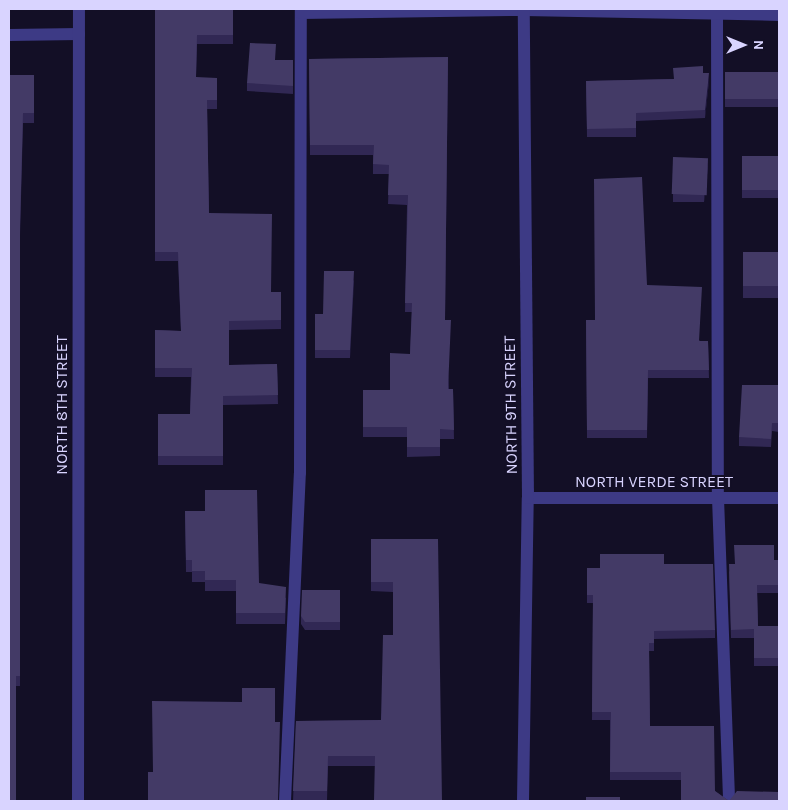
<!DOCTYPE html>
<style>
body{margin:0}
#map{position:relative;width:788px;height:810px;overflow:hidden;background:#130f26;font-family:Karla,sans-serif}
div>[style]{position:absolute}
.lane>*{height:12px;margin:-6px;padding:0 6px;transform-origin:6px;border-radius:6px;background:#3d3a85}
.street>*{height:12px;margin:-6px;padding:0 6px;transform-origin:6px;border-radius:6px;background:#3d3a85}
.wall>*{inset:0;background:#312854;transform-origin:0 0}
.shaded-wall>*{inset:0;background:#1d163a}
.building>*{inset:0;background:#433a66;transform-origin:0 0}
span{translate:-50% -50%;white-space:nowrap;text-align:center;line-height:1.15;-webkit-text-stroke:4px #130f26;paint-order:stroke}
.street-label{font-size:16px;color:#d9d4ff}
.frame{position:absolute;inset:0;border:10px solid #d9d4ff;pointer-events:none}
.north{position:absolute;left:718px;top:20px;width:50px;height:50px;-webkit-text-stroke:4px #130f26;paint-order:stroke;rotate:90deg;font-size:14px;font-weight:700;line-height:20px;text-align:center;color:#d9d4ff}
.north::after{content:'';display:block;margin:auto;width:18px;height:22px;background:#d9d4ff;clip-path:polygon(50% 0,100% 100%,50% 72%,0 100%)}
</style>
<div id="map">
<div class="lane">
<i style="left:717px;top:9px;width:489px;rotate:89.9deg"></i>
<i style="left:718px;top:498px;width:303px;rotate:87.9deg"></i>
<i style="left:285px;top:801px;width:328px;rotate:-87.4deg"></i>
<i style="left:300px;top:473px;width:464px;rotate:-89.9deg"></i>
</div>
<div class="street">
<i style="left:301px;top:13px;width:223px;rotate:-0.8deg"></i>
<i style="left:524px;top:10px;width:255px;rotate:1.1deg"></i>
<i style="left:9px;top:35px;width:70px;rotate:-0.8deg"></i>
<i style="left:528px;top:498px;width:251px"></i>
<i style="left:78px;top:801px;width:792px;rotate:-89.93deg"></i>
<i style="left:523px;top:801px;width:303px;rotate:-89.1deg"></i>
<i style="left:528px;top:498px;width:489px;rotate:-90.5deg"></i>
</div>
<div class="wall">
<i style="clip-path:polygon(155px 9px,233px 9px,233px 44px,197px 44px,196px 77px,217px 87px,217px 109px,207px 109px,209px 213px,271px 292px,281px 292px,281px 329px,229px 330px,229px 365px,277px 364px,278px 404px,223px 405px,223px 465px,158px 465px,158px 414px,190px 414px,191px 377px,155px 377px,155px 330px,181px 331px,178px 261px,155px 261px)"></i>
<i style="clip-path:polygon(448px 57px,445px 320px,449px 389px,453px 389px,454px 439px,440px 439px,440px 456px,407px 457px,407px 437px,363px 437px,363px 390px,390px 390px,410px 354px,412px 312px,405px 312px,407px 205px,388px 204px,389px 174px,373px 174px,373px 155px,310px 155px,309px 59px)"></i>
<i style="clip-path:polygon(276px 60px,293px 60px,293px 94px,247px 91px,247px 83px)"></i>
<i style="left:778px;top:72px;width:35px;height:53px;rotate:90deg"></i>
<i style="clip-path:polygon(703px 73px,709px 81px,705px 118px,636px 121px,636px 137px,587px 137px,586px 81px,673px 79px)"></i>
<i style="clip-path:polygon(9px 75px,34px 75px,34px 123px,23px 123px,20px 236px,20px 686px,16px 686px)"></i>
<i style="left:742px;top:156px;width:37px;height:42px"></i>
<i style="clip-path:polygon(673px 157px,708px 166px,704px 202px,673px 202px)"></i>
<i style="left:779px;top:252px;width:46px;height:36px;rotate:90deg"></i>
<i style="clip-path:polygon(354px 280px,350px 358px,315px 358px,315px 314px,323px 314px)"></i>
<i style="clip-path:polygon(647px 285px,700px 341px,708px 341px,709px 378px,648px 378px,647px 438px,587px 438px,586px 320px,595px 320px)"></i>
<i style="clip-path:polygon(779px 385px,779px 432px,772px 431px,771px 447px,739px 446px,739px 437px)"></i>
<i style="clip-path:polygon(185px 511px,259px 583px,286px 598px,285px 624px,236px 624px,236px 591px,205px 591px,205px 582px,192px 582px,192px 572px,186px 572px)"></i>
<i style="clip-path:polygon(371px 539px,438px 539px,375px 766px,328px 766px,327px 801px,293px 801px,296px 721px,381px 720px,393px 635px,393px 592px,371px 591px)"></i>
<i style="clip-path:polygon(774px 560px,779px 560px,779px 593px,757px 593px,758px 626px,779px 626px,779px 666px,754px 666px,754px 638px,731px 638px,729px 572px,735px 564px)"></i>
<i style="clip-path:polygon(664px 564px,715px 630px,715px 638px,654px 639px,654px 651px,649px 651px,650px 726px,715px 791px,729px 801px,779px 801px,681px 801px,681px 780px,610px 780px,610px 720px,592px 720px,593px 603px,587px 603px,587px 568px,600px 568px)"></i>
<i style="clip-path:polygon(340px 590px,340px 630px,305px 630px,301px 624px,301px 616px)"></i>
</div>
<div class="shaded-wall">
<i style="clip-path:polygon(709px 73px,709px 81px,705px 118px,705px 110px)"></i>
<i style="clip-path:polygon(708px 158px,708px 166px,704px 202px,704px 194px)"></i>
<i style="clip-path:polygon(354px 271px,354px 280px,350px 358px,350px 350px)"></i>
</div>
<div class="building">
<i style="clip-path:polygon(155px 9px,233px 9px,233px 35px,197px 35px,196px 77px,217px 78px,217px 100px,207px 100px,209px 213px,272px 214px,271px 292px,281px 292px,281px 320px,229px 321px,229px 365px,277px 364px,278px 395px,223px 396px,223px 456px,158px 456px,158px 414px,190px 414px,192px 368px,155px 368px,155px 330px,181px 331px,178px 252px,155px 252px)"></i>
<i style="clip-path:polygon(250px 43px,276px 44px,275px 60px,293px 60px,293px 86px,247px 83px)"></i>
<i style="clip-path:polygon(448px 57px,445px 320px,451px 320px,448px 389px,453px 389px,454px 430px,440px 429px,440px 447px,407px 447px,407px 427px,363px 427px,363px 390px,390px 390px,390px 353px,410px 354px,412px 303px,405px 303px,408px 195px,388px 195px,389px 165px,373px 164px,374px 145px,310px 145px,309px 59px)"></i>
<i style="clip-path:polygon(703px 66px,703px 73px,709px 73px,705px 110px,636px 113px,636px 128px,587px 129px,586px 81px,674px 79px,673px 68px)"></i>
<i style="left:778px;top:72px;width:27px;height:53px;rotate:90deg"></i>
<i style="clip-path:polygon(9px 75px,34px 75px,34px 113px,23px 113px,20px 226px,20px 676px,16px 676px,16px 801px,9px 801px)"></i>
<i style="left:742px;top:156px;width:37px;height:34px"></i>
<i style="left:673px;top:157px;width:35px;height:37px;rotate:2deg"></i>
<i style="clip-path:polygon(642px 177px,647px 285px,702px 287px,699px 341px,708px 341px,709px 370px,648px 370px,647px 430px,587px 430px,586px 320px,595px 320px,594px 179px)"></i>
<i style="left:779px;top:252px;width:34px;height:36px;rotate:90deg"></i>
<i style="clip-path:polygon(324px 271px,354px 271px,350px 350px,315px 350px,315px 314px,323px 314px)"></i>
<i style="clip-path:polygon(742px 385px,779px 385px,779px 423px,772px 423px,771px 439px,739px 437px)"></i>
<i style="clip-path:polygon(205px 490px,257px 490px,259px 583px,286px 587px,285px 613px,236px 613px,236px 580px,205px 580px,205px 571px,192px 571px,192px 560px,186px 560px,185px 511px,205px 511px)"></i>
<i style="clip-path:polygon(371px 539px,438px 539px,442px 801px,374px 801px,375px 756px,328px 756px,327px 791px,293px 791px,296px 721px,381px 720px,383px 635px,393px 635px,393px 582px,371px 582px)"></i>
<i style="clip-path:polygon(734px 545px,774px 545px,774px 560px,779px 560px,779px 585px,757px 585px,758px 626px,779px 626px,779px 658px,754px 658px,754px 629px,731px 630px,729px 564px,735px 564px)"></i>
<i style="clip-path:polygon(600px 554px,664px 554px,664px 564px,713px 564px,715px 630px,654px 631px,654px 643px,649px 643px,650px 726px,714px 726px,715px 791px,729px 801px,737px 791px,779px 792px,779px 801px,681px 801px,681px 772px,610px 772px,611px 712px,592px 712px,593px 595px,587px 595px,587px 568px,600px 568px)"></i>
<i style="clip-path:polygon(302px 590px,340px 590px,340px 622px,305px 622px,301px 616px)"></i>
<i style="clip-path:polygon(242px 688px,275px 688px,275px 722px,280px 722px,278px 801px,148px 801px,148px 772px,153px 772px,152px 701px,242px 702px)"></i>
<i style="left:586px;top:797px;width:34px;height:4px"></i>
</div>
<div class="street-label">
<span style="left:62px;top:405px;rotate:-90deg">NORTH 8TH STREET</span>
<span style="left:511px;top:405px;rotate:-91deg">NORTH 9TH STREET</span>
<span style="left:654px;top:482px">NORTH VERDE STREET</span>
</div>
<div class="frame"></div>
<div class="north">N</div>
</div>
